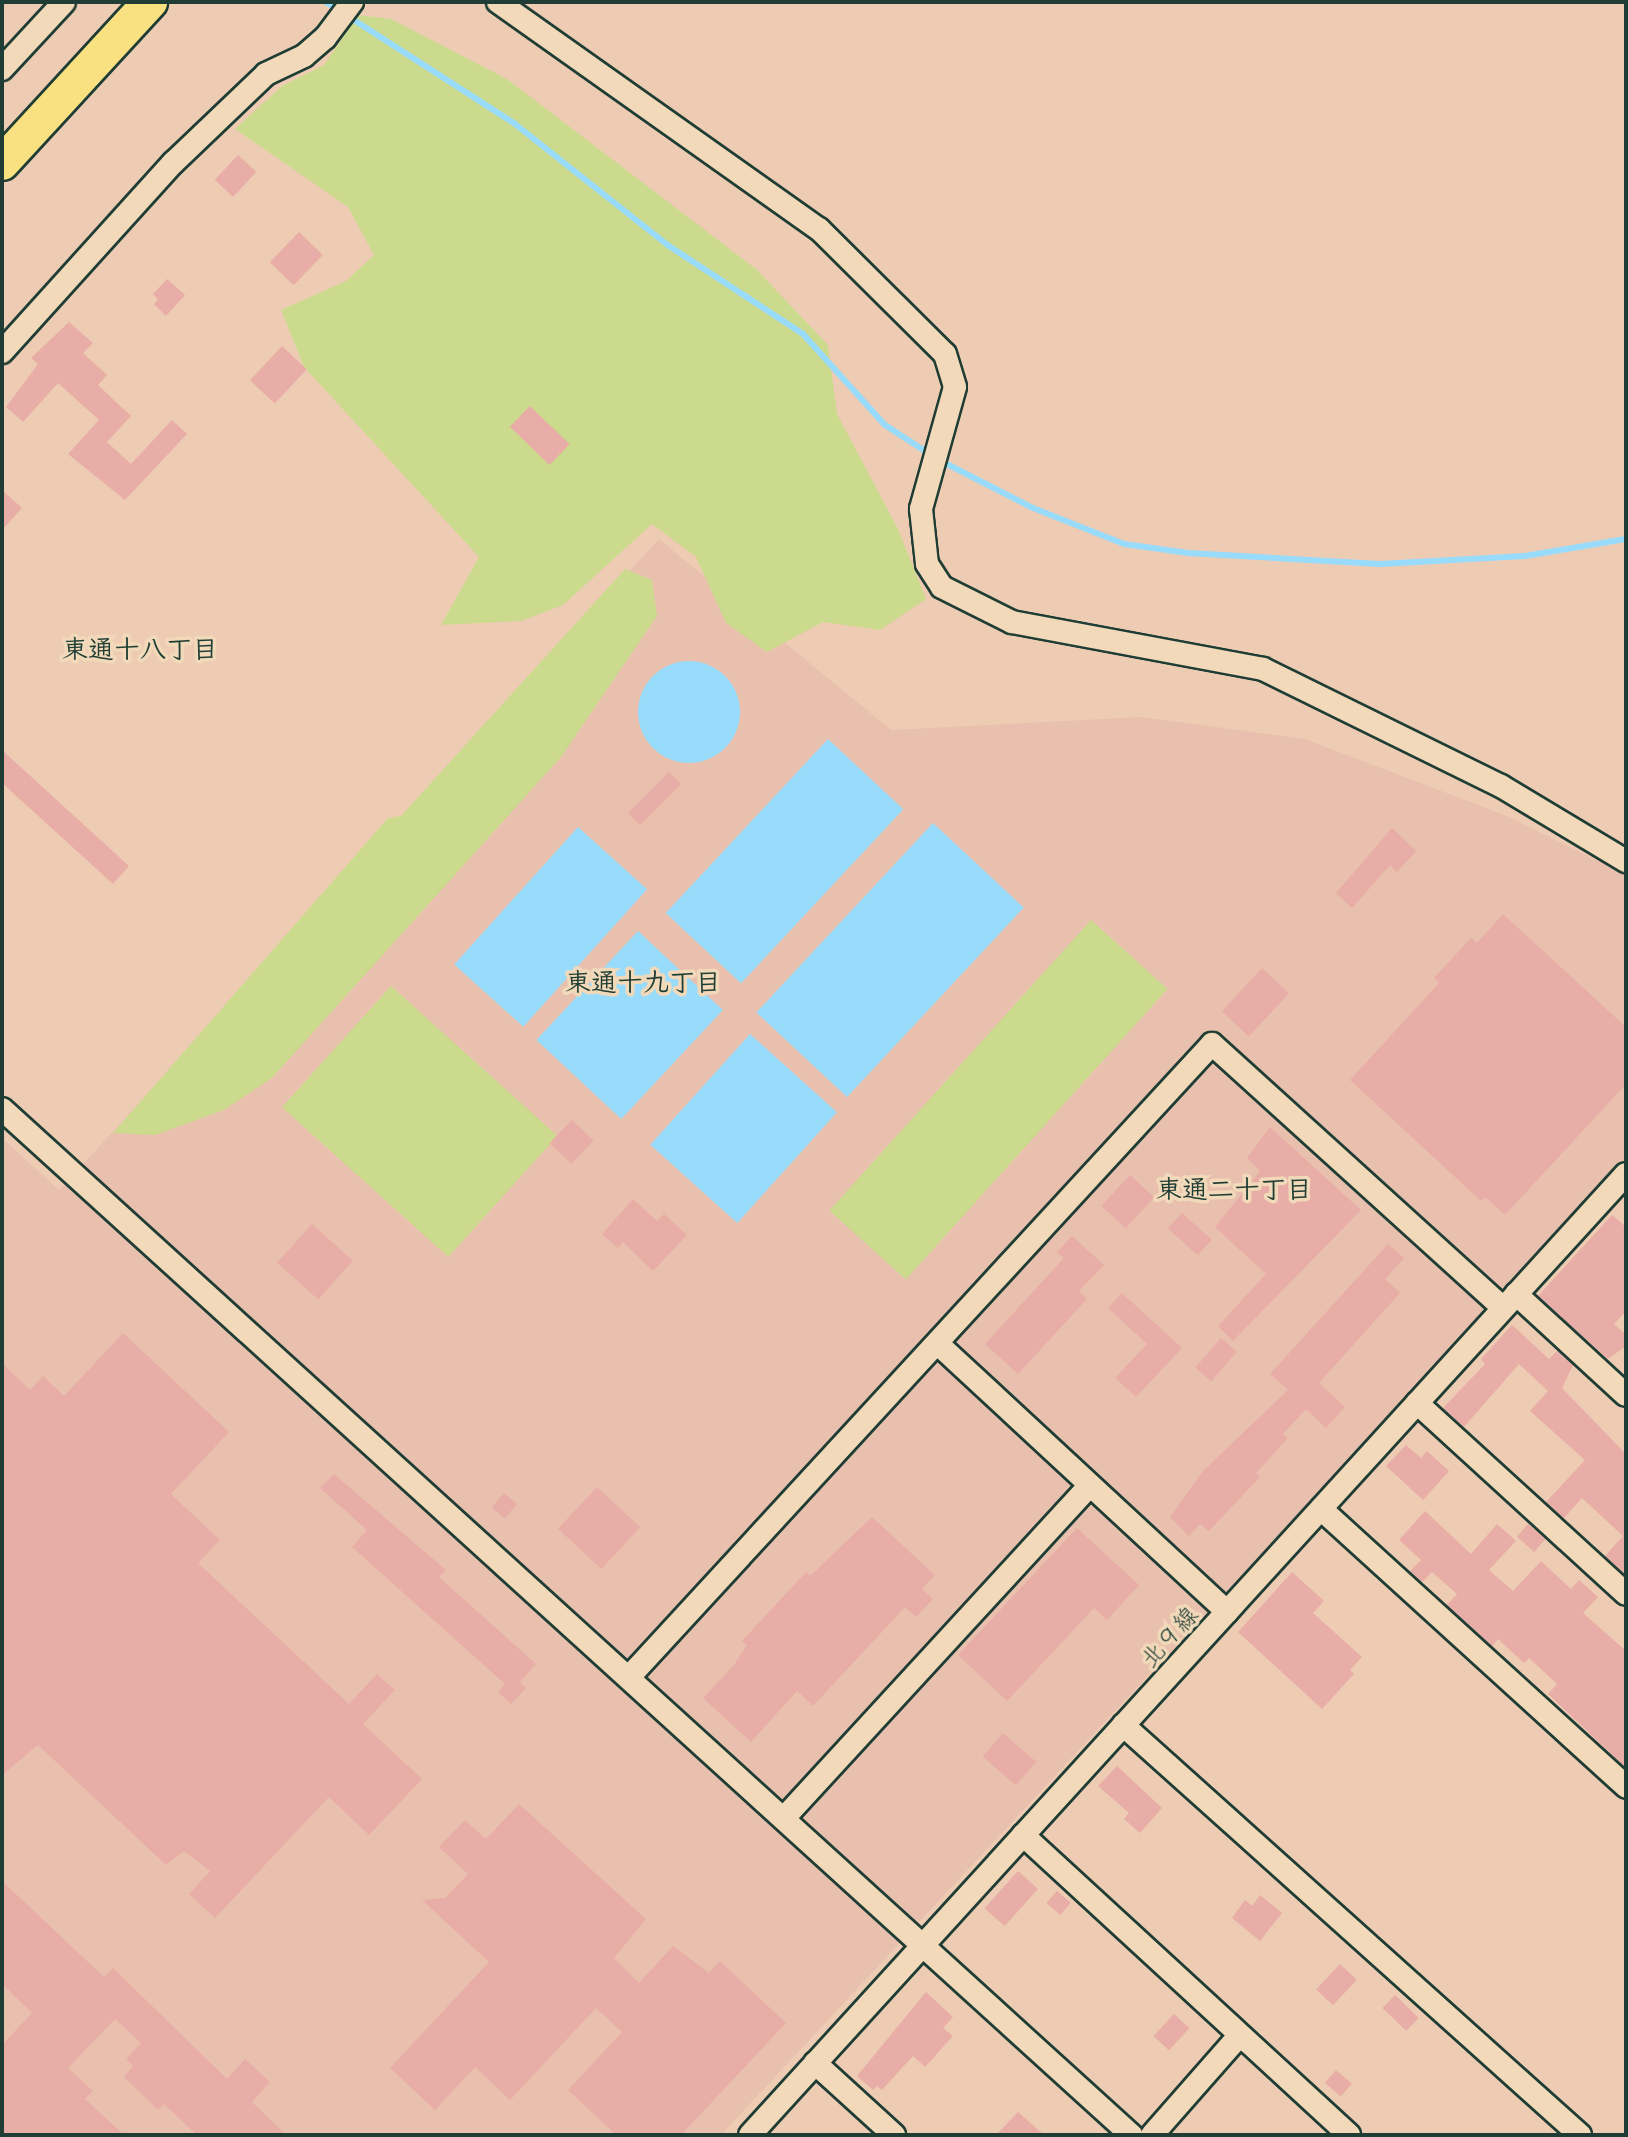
<!DOCTYPE html>
<meta charset="utf-8">
<style>
body{margin:0}
#map{position:relative;width:1628px;height:2137px;overflow:hidden;background:#eeccb3;font-family:Itim,"Klee One",sans-serif}
div>[style]{position:absolute}
.built>*{inset:0;background:#e8c0ad}
.green>*{inset:0;background:#ccda8e;transform-origin:0 0}
.water>*{inset:0;background:#99dbfb;transform-origin:0 0}
.round{border-radius:50%}
.stream>*{height:6px;margin:-3px;padding:0 3px;transform-origin:3px;border-radius:3px;background:#99dbfb}
.building>*{inset:0;background:#e8ada6;transform-origin:0 0}
.roads{filter:drop-shadow(2px 0 #1f3d34) drop-shadow(-2px 0 #1f3d34) drop-shadow(0 2px #1f3d34) drop-shadow(0 -2px #1f3d34)}
.minor>*{height:22px;margin:-11px;padding:0 11px;transform-origin:11px;border-radius:11px;background:#f1d9b9}
.highway>*{height:34px;margin:-17px;padding:0 17px;transform-origin:17px;border-radius:17px;background:#f9e181}
span{translate:-50% -50%;white-space:nowrap;text-align:center;line-height:1.15;-webkit-text-stroke:7px #f1d9b9;paint-order:stroke}
.street-label{font-size:24px;color:#1f3d34}
.neighbourhood-label{font-size:26px;color:#1f3d34;font-weight:700}
.frame{position:absolute;inset:0;border:4px solid #1f3d34;pointer-events:none}
</style>
<div id="map">
<div class="built">
<i style="clip-path:polygon(659px 539px,891px 730px,1141px 717px,1305px 739px,1507px 816px,1626px 875px,1626px 1162px,721px 2135px,2px 2135px,2px 1138px,59px 1190px)"></i>
</div>
<div class="green">
<i style="clip-path:polygon(358px 15px,391px 19px,507px 79px,756px 269px,828px 345px,837px 414px,898px 529px,926px 599px,880px 630px,823px 622px,767px 652px,726px 623px,696px 557px,652px 524px,563px 605px,521px 621px,441px 625px,479px 557px,304px 367px,281px 310px,346px 281px,374px 255px,348px 207px,235px 129px,282px 86px,324px 65px)"></i>
<i style="clip-path:polygon(625px 569px,652px 580px,657px 616px,561px 757px,272px 1078px,224px 1110px,155px 1135px,113px 1133px,388px 818px,401px 816px)"></i>
<i style="left:1091px;top:920px;width:103px;height:391px;rotate:42deg"></i>
<i style="left:391px;top:986px;width:224px;height:163px;rotate:42deg"></i>
</div>
<div class="water">
<i class="round" style="left:638px;top:661px;width:102px;height:102px"></i>
<i style="left:828px;top:739px;width:103px;height:238px;rotate:43deg"></i>
<i style="left:933px;top:823px;width:124px;height:259px;rotate:43deg"></i>
<i style="left:578px;top:827px;width:93px;height:185px;rotate:42deg"></i>
<i style="left:638px;top:931px;width:116px;height:149px;rotate:43deg"></i>
<i style="left:750px;top:1034px;width:117px;height:149px;rotate:42deg"></i>
</div>
<div class="stream">
<i style="left:326px;top:2px;width:225px;rotate:32.8deg"></i>
<i style="left:515px;top:124px;width:196px;rotate:38.4deg"></i>
<i style="left:669px;top:246px;width:160px;rotate:33.3deg"></i>
<i style="left:803px;top:334px;width:122px;rotate:48deg"></i>
<i style="left:885px;top:425px;width:55px;rotate:33.1deg"></i>
<i style="left:941px;top:461px;width:103px;rotate:27.1deg"></i>
<i style="left:1033px;top:508px;width:98px;rotate:21.6deg"></i>
<i style="left:1124px;top:544px;width:65px;rotate:8deg"></i>
<i style="left:1188px;top:553px;width:192px;rotate:3.3deg"></i>
<i style="left:1380px;top:564px;width:145px;rotate:-3.2deg"></i>
<i style="left:1525px;top:556px;width:102px;rotate:-9.6deg"></i>
</div>
<div class="building">
<i style="left:238px;top:155px;width:25px;height:34px;rotate:43deg"></i>
<i style="left:299px;top:232px;width:33px;height:42px;rotate:44deg"></i>
<i style="clip-path:polygon(167px 279px,185px 295px,166px 316px,154px 304px,158px 299px,153px 294px)"></i>
<i style="clip-path:polygon(69px 322px,93px 343px,83px 353px,107px 375px,98px 385px,131px 416px,107px 442px,131px 464px,172px 420px,187px 434px,125px 500px,68px 454px,99px 420px,58px 383px,23px 422px,6px 407px,38px 364px,31px 358px)"></i>
<i style="left:282px;top:346px;width:34px;height:47px;rotate:43deg"></i>
<i style="left:530px;top:406px;width:55px;height:29px;rotate:44deg"></i>
<i style="clip-path:polygon(2px 490px,22px 508px,2px 530px)"></i>
<i style="clip-path:polygon(2px 750px,129px 866px,113px 884px,2px 783px)"></i>
<i style="left:669px;top:772px;width:17px;height:58px;rotate:45deg"></i>
<i style="clip-path:polygon(1392px 828px,1416px 851px,1397px 872px,1390px 865px,1352px 908px,1336px 893px)"></i>
<i style="clip-path:polygon(1503px 914px,1626px 1027px,1626px 1084px,1505px 1215px,1485px 1197px,1481px 1201px,1350px 1080px,1439px 983px,1434px 978px,1471px 938px,1477px 943px)"></i>
<i style="left:1262px;top:968px;width:37px;height:59px;rotate:43deg"></i>
<i style="left:572px;top:1120px;width:30px;height:32px;rotate:44deg"></i>
<i style="clip-path:polygon(1270px 1127px,1361px 1210px,1233px 1341px,1218px 1326px,1266px 1274px,1215px 1227px,1260px 1171px,1247px 1158px)"></i>
<i style="left:1130px;top:1175px;width:33px;height:42px;rotate:43deg"></i>
<i style="clip-path:polygon(633px 1199px,657px 1221px,664px 1214px,687px 1235px,653px 1271px,623px 1242px,618px 1248px,602px 1234px)"></i>
<i style="left:1182px;top:1213px;width:40px;height:21px;rotate:42deg"></i>
<i style="clip-path:polygon(1612px 1215px,1626px 1227px,1626px 1311px,1614px 1324px,1626px 1335px,1626px 1346px,1608px 1359px,1538px 1296px)"></i>
<i style="left:312px;top:1224px;width:55px;height:52px;rotate:42deg"></i>
<i style="clip-path:polygon(1072px 1236px,1104px 1265px,1079px 1291px,1087px 1299px,1018px 1374px,985px 1344px,1064px 1258px,1057px 1252px)"></i>
<i style="clip-path:polygon(1388px 1244px,1404px 1258px,1385px 1279px,1400px 1293px,1319px 1383px,1345px 1407px,1326px 1428px,1306px 1409px,1283px 1434px,1288px 1438px,1256px 1473px,1260px 1477px,1209px 1531px,1200px 1524px,1189px 1536px,1170px 1517px,1203px 1471px,1288px 1390px,1270px 1374px)"></i>
<i style="clip-path:polygon(1122px 1293px,1182px 1348px,1136px 1397px,1115px 1378px,1147px 1344px,1108px 1308px)"></i>
<i style="clip-path:polygon(1512px 1325px,1549px 1359px,1557px 1351px,1573px 1365px,1562px 1388px,1626px 1454px,1626px 1575px,1605px 1556px,1623px 1536px,1582px 1498px,1564px 1518px,1546px 1502px,1585px 1460px,1530px 1411px,1548px 1391px,1519px 1364px,1464px 1427px,1443px 1408px,1485px 1364px,1481px 1359px)"></i>
<i style="clip-path:polygon(123px 1333px,229px 1432px,171px 1494px,220px 1540px,198px 1563px,349px 1704px,377px 1674px,395px 1690px,363px 1724px,422px 1779px,369px 1835px,329px 1797px,215px 1918px,189px 1894px,210px 1871px,184px 1851px,166px 1865px,38px 1745px,2px 1775px,2px 1363px,30px 1390px,43px 1376px,64px 1396px)"></i>
<i style="left:1221px;top:1338px;width:21px;height:39px;rotate:41deg"></i>
<i style="clip-path:polygon(1406px 1445px,1421px 1458px,1427px 1451px,1449px 1471px,1423px 1500px,1386px 1466px)"></i>
<i style="clip-path:polygon(334px 1474px,446px 1570px,439px 1577px,536px 1664px,520px 1682px,526px 1688px,511px 1704px,498px 1692px,505px 1684px,352px 1547px,367px 1530px,320px 1488px)"></i>
<i style="left:597px;top:1487px;width:59px;height:57px;rotate:43deg"></i>
<i style="left:504px;top:1493px;width:17px;height:19px;rotate:40deg"></i>
<i style="clip-path:polygon(1425px 1511px,1471px 1554px,1497px 1524px,1516px 1541px,1489px 1570px,1513px 1591px,1541px 1561px,1571px 1589px,1579px 1580px,1598px 1597px,1583px 1613px,1626px 1651px,1626px 1768px,1548px 1694px,1557px 1684px,1529px 1658px,1524px 1663px,1498px 1639px,1492px 1646px,1447px 1605px,1457px 1594px,1432px 1572px,1422px 1582px,1410px 1571px,1421px 1560px,1399px 1540px)"></i>
<i style="clip-path:polygon(872px 1517px,935px 1575px,922px 1589px,933px 1599px,916px 1617px,905px 1607px,813px 1706px,797px 1691px,751px 1742px,703px 1698px,734px 1665px,747px 1645px,742px 1641px,806px 1572px,810px 1576px)"></i>
<i style="left:1528px;top:1524px;width:23px;height:17px;rotate:41deg"></i>
<i style="clip-path:polygon(1077px 1528px,1139px 1585px,1107px 1620px,1094px 1608px,1007px 1701px,958px 1655px)"></i>
<i style="clip-path:polygon(1292px 1572px,1324px 1601px,1313px 1613px,1362px 1657px,1350px 1670px,1354px 1674px,1322px 1709px,1238px 1632px)"></i>
<i style="left:1003px;top:1733px;width:44px;height:31px;rotate:41deg"></i>
<i style="clip-path:polygon(1117px 1766px,1162px 1808px,1140px 1833px,1124px 1819px,1129px 1813px,1098px 1786px)"></i>
<i style="clip-path:polygon(519px 1804px,646px 1919px,614px 1958px,639px 1983px,673px 1946px,709px 1973px,720px 1961px,786px 2023px,681px 2135px,616px 2135px,568px 2090px,622px 2032px,596px 2008px,510px 2100px,475px 2067px,435px 2110px,390px 2068px,489px 1962px,422px 1900px,445px 1898px,468px 1874px,439px 1847px,465px 1820px,486px 1839px)"></i>
<i style="left:1018px;top:1871px;width:27px;height:50px;rotate:42deg"></i>
<i style="clip-path:polygon(2px 1881px,104px 1977px,113px 1968px,227px 2079px,245px 2059px,270px 2082px,252px 2102px,286px 2135px,197px 2135px,164px 2104px,158px 2110px,124px 2077px,133px 2066px,126px 2059px,141px 2043px,115px 2019px,68px 2068px,93px 2091px,85px 2099px,124px 2135px,2px 2135px,2px 2045px,32px 2013px,2px 1984px)"></i>
<i style="left:1057px;top:1891px;width:18px;height:16px;rotate:41deg"></i>
<i style="clip-path:polygon(1260px 1895px,1282px 1913px,1260px 1941px,1232px 1918px,1245px 1900px,1252px 1906px)"></i>
<i style="left:1340px;top:1964px;width:23px;height:35px;rotate:43deg"></i>
<i style="clip-path:polygon(926px 1992px,953px 2017px,943px 2028px,953px 2036px,925px 2067px,913px 2056px,882px 2090px,877px 2086px,873px 2090px,857px 2076px)"></i>
<i style="left:1395px;top:1995px;width:33px;height:18px;rotate:44deg"></i>
<i style="left:1174px;top:2014px;width:21px;height:30px;rotate:43deg"></i>
<i style="left:1336px;top:2070px;width:21px;height:17px;rotate:41deg"></i>
<i style="clip-path:polygon(1018px 2112px,1044px 2135px,996px 2135px)"></i>
</div>
<div class="roads">
<div class="minor">
<i style="left:498px;top:2px;width:393px;rotate:35.3deg"></i>
<i style="left:819px;top:229px;width:177px;rotate:44.8deg"></i>
<i style="left:945px;top:354px;width:34px;rotate:73deg"></i>
<i style="left:955px;top:387px;width:127px;rotate:105.6deg"></i>
<i style="left:921px;top:509px;width:55px;rotate:83.8deg"></i>
<i style="left:927px;top:564px;width:27px;rotate:57deg"></i>
<i style="left:942px;top:587px;width:78px;rotate:26.6deg"></i>
<i style="left:1012px;top:622px;width:255px;rotate:10.6deg"></i>
<i style="left:1263px;top:669px;width:265px;rotate:26.2deg"></i>
<i style="left:1501px;top:786px;width:146px;rotate:31deg"></i>
<i style="left:2px;top:69px;width:91px;rotate:-47.2deg"></i>
<i style="left:2px;top:352px;width:255px;rotate:-47.9deg"></i>
<i style="left:173px;top:163px;width:129px;rotate:-43.7deg"></i>
<i style="left:266px;top:74px;width:42px;rotate:-25.3deg"></i>
<i style="left:304px;top:56px;width:28px;rotate:-41deg"></i>
<i style="left:325px;top:38px;width:45px;rotate:-53.1deg"></i>
<i style="left:2px;top:1109px;width:1526px;rotate:42.26deg"></i>
<i style="left:1516px;top:1294px;width:149px;rotate:42.6deg"></i>
<i style="left:938px;top:1344px;width:394px;rotate:42.8deg"></i>
<i style="left:1417px;top:1403px;width:283px;rotate:42.4deg"></i>
<i style="left:1321px;top:1509px;width:413px;rotate:42.3deg"></i>
<i style="left:630px;top:1676px;width:859px;rotate:-47.36deg"></i>
<i style="left:1212px;top:1044px;width:393px;rotate:42.2deg"></i>
<i style="left:1123px;top:1725px;width:614px;rotate:41.9deg"></i>
<i style="left:784px;top:1818px;width:452px;rotate:-47.4deg"></i>
<i style="left:1023px;top:1835px;width:443px;rotate:42.6deg"></i>
<i style="left:815px;top:2063px;width:107px;rotate:42.3deg"></i>
<i style="left:750px;top:2135px;width:1300px;rotate:-47.65deg"></i>
<i style="left:1152px;top:2135px;width:132px;rotate:-48.7deg"></i>
</div>
<div class="highway">
<i style="left:2px;top:163px;width:219px;rotate:-47.4deg"></i>
</div>
</div>
<div class="street-label">
<span style="left:1169px;top:1637px;rotate:-48deg">北９線</span>
</div>
<div class="neighbourhood-label">
<span style="left:140px;top:650px">東通十八丁目</span>
<span style="left:643px;top:983px">東通十九丁目</span>
<span style="left:1234px;top:1190px">東通二十丁目</span>
</div>
<div class="frame"></div>
</div>
